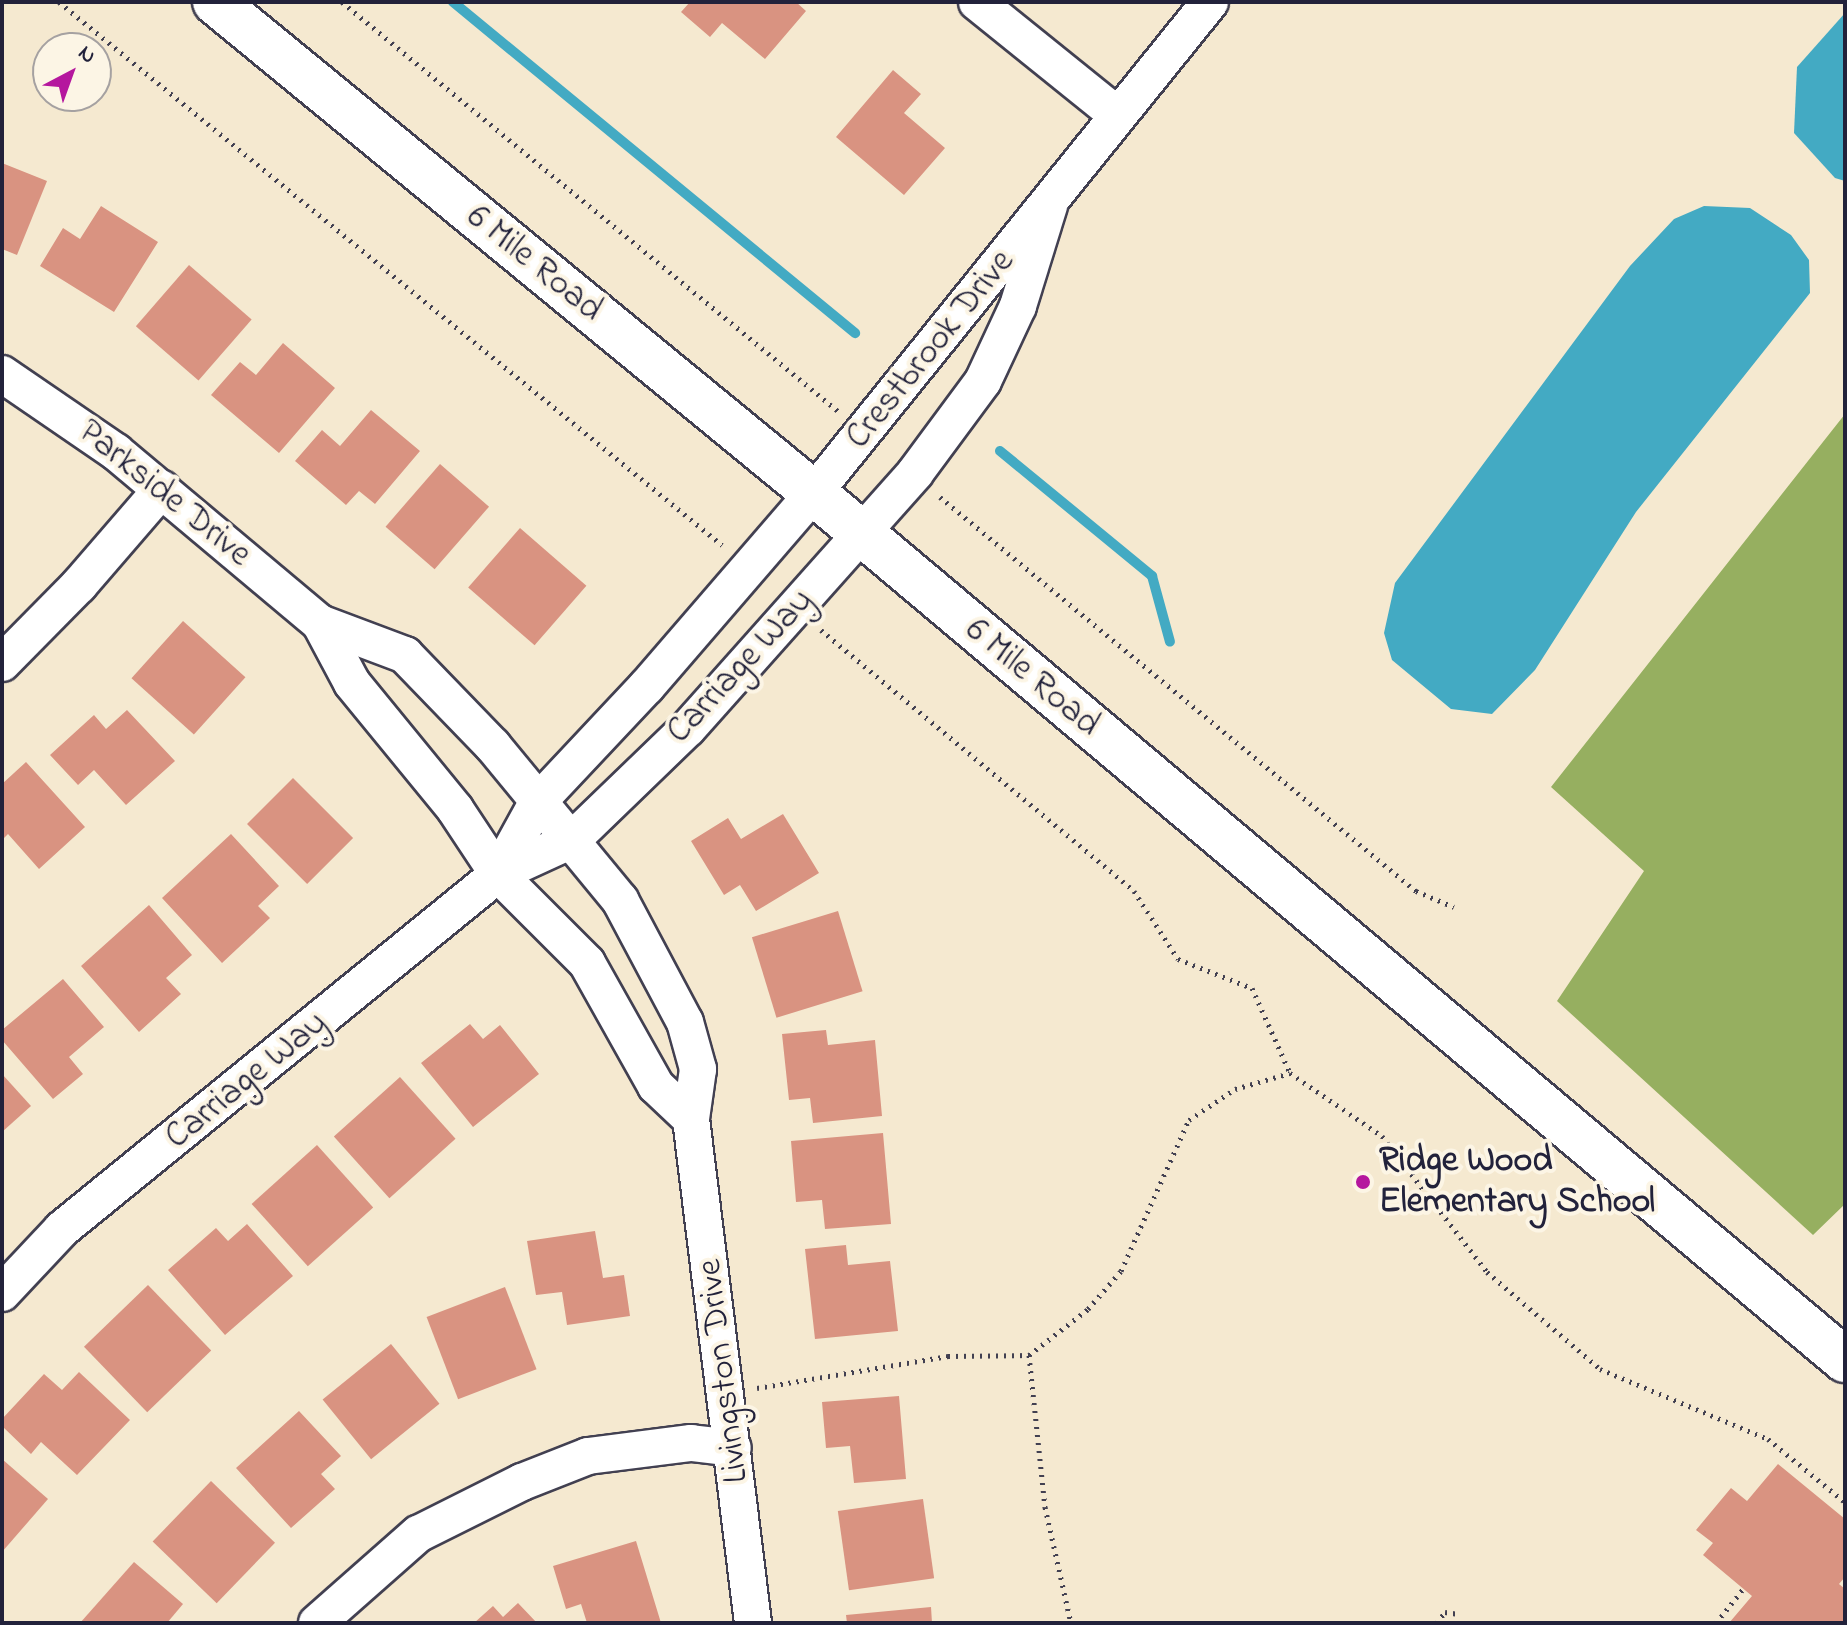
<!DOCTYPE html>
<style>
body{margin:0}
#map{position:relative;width:1847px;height:1625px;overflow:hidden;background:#f5e9d0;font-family:"Indie Flower",sans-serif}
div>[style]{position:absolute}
.forest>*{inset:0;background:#96af60}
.water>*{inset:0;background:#43aac3}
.stream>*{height:10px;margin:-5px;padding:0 5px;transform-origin:5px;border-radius:5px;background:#43aac3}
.building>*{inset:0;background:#d99381;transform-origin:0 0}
.path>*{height:5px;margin-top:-2.5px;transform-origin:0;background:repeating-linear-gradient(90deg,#424051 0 2px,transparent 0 8px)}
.roads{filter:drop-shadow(2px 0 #424051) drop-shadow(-2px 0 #424051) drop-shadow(0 2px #424051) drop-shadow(0 -2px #424051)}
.minor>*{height:36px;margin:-18px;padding:0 18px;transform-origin:18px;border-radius:18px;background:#fff}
.tertiary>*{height:44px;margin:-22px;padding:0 22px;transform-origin:22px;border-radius:22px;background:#fff}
.dots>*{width:22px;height:22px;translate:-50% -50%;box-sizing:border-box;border:4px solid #fcf5e5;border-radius:50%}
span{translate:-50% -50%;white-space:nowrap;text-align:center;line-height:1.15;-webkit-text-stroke:8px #fcf5e5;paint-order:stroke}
.street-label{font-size:36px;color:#22223b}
.poi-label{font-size:36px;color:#22223b;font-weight:700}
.left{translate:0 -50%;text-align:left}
.frame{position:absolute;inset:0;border:4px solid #22223b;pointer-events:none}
.north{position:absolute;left:32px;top:32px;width:80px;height:80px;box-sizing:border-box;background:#fcf5e5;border:2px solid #a5a1a1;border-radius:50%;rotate:41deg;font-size:22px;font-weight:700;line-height:32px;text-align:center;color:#22223b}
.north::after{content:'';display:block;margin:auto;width:28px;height:36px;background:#b5179e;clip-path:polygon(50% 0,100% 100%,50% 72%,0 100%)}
</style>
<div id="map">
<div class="forest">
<i style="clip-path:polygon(1845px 414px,1845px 1204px,1813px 1235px,1557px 1001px,1644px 871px,1551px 787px)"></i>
</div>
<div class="water">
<i style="clip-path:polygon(1845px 13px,1845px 181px,1835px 178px,1794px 133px,1797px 67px)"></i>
<i style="clip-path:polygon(1704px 206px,1750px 208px,1791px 235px,1809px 260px,1810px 293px,1636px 512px,1535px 670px,1492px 714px,1451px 709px,1392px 660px,1384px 633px,1395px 583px,1630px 266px,1674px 219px)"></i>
</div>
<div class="stream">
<i style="left:453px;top:2px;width:521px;rotate:39.47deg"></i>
<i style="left:1000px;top:451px;width:197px;rotate:39.4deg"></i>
<i style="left:1152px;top:576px;width:68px;rotate:74.7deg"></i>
</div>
<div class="building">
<i style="clip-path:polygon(690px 2px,796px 2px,806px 11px,765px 59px,722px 23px,710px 37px,681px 12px)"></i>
<i style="clip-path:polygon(893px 70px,921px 94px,904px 113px,945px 148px,904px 195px,836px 137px)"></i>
<i style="clip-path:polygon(2px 163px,47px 181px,17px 255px,2px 249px)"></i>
<i style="clip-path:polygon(101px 206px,158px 242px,114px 312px,40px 266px,63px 228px,80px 239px)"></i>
<i style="left:189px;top:265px;width:83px;height:81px;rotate:41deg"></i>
<i style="clip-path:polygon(283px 343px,335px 388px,279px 453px,211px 395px,240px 362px,256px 375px)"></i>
<i style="clip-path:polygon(371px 410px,420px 451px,375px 504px,359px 491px,346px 505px,295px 461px,322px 430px,340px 446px)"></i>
<i style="left:440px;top:464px;width:65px;height:83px;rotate:41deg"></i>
<i style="left:520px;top:528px;width:88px;height:79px;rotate:41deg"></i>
<i style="left:183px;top:621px;width:84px;height:77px;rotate:42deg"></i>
<i style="clip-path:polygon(127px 710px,175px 761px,126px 805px,94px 770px,78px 785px,50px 755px,94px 715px,106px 729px)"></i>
<i style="clip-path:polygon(26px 762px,85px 827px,39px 869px,8px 834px,2px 840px,2px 784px)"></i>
<i style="left:293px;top:778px;width:85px;height:65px;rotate:45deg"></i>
<i style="clip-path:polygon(783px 814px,819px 873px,756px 911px,740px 885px,724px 895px,691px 841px,728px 818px,741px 839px)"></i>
<i style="clip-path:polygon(231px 834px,279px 886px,258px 906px,270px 918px,222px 963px,162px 898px)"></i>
<i style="clip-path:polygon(149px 905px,192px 955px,166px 978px,181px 994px,139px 1032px,81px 966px)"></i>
<i style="left:838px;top:911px;width:84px;height:90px;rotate:73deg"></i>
<i style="clip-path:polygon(63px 979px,104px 1027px,69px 1057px,83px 1074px,53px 1099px,2px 1040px,2px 1030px)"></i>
<i style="clip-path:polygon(470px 1024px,483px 1039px,500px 1025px,539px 1074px,473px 1127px,421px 1063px)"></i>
<i style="clip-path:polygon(826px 1030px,828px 1045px,875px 1040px,882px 1116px,813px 1123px,810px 1098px,789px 1100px,782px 1034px)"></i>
<i style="clip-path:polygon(2px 1074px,31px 1106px,2px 1132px)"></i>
<i style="left:400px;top:1077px;width:83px;height:89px;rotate:48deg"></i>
<i style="clip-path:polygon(883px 1133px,891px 1224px,825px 1229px,822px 1200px,796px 1202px,791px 1141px)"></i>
<i style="left:317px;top:1145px;width:84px;height:88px;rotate:48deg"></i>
<i style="clip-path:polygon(247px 1224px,293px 1276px,225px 1335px,168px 1270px,216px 1228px,228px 1241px)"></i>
<i style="clip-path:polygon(595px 1231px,603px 1278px,624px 1275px,630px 1316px,567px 1325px,562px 1292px,536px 1295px,527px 1241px)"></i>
<i style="clip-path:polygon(846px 1245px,848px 1265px,890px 1261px,898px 1331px,815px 1339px,805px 1249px)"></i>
<i style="left:148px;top:1285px;width:91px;height:89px;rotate:46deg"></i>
<i style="left:505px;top:1287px;width:88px;height:84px;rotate:69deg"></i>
<i style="left:391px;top:1344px;width:77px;height:88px;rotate:51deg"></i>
<i style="clip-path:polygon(79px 1372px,130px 1420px,77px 1475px,41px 1442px,31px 1454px,2px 1426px,2px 1419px,44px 1374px,62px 1390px)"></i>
<i style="clip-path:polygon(899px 1396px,906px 1479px,854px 1483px,850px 1446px,826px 1448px,822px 1402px)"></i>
<i style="clip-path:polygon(299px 1411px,341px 1456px,321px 1474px,335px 1489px,291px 1528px,236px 1468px)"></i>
<i style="clip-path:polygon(2px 1459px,48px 1499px,2px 1552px)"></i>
<i style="clip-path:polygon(1778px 1464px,1845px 1519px,1845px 1577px,1839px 1584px,1845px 1589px,1845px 1623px,1729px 1623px,1752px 1596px,1703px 1555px,1713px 1543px,1696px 1530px,1731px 1488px,1747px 1501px)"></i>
<i style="left:211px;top:1481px;width:89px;height:84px;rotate:44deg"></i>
<i style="left:923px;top:1499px;width:80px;height:86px;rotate:82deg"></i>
<i style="clip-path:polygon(636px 1541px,661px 1623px,587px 1623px,581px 1604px,566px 1609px,553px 1566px)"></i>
<i style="clip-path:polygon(134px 1562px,183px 1604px,167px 1623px,80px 1623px)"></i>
<i style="clip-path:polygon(518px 1603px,537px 1623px,474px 1623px,493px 1606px,503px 1617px)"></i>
<i style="clip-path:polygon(931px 1607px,932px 1623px,847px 1623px,846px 1615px)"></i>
</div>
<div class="path">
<i style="left:59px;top:2px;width:857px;rotate:39.32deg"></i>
<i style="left:342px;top:2px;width:643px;rotate:39.51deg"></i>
<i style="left:940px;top:497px;width:618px;rotate:39.62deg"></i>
<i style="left:1416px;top:891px;width:41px;rotate:22.8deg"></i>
<i style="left:821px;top:630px;width:408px;rotate:39.8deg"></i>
<i style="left:1134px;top:891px;width:81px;rotate:57.1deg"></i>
<i style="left:1178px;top:959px;width:79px;rotate:21.4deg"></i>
<i style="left:1252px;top:988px;width:93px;rotate:65.9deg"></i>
<i style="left:1290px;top:1073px;width:112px;rotate:34.4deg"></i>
<i style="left:1382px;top:1136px;width:172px;rotate:52.3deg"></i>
<i style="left:1487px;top:1272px;width:149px;rotate:40.6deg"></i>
<i style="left:1600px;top:1369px;width:182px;rotate:22.6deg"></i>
<i style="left:1768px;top:1439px;width:99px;rotate:39.3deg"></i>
<i style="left:1029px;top:1355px;width:153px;rotate:84deg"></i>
<i style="left:1045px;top:1507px;width:119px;rotate:77.4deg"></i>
<i style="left:757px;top:1388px;width:194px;rotate:-9.5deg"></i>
<i style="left:948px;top:1356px;width:81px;rotate:-0.7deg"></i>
<i style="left:1029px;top:1355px;width:75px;rotate:-37.9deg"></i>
<i style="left:1088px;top:1309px;width:50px;rotate:-49deg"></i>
<i style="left:1121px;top:1271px;width:166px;rotate:-65.8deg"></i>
<i style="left:1189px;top:1120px;width:55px;rotate:-34deg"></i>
<i style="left:1235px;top:1089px;width:57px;rotate:-16.2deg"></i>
<i style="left:1437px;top:1623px;width:14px;rotate:-54deg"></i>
<i style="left:1445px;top:1612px;width:14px;rotate:8deg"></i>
<i style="left:1716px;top:1623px;width:43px;rotate:-51.5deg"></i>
</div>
<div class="roads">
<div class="minor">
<i style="left:977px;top:2px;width:180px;rotate:38.9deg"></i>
<i style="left:2px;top:374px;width:138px;rotate:34.4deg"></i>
<i style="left:116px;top:452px;width:266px;rotate:40deg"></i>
<i style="left:320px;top:623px;width:91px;rotate:20.6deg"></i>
<i style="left:405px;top:655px;width:127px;rotate:46deg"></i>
<i style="left:493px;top:746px;width:200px;rotate:50.5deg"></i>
<i style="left:620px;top:900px;width:138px;rotate:62deg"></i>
<i style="left:685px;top:1022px;width:49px;rotate:74.5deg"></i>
<i style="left:698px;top:1069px;width:50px;rotate:98deg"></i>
<i style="left:691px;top:1119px;width:508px;rotate:82.99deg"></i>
<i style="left:320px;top:623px;width:68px;rotate:61.9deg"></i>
<i style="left:352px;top:683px;width:163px;rotate:50.7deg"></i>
<i style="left:455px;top:809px;width:78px;rotate:56.5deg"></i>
<i style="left:498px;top:874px;width:126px;rotate:45deg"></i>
<i style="left:587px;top:963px;width:141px;rotate:60.7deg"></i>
<i style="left:656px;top:1086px;width:48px;rotate:43.3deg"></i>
<i style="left:2px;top:663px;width:110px;rotate:-45.4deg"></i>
<i style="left:79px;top:585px;width:127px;rotate:-49.2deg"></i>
<i style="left:498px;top:874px;width:81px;rotate:-61.2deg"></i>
<i style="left:537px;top:803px;width:161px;rotate:-46.8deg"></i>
<i style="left:647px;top:686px;width:254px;rotate:-49.2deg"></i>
<i style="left:813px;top:494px;width:632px;rotate:-51.1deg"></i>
<i style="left:2px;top:1293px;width:88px;rotate:-46.8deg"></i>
<i style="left:62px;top:1229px;width:562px;rotate:-39.15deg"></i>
<i style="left:498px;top:874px;width:81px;rotate:-24.7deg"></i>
<i style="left:572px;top:840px;width:161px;rotate:-44deg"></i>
<i style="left:688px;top:728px;width:341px;rotate:-48.3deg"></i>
<i style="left:915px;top:473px;width:114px;rotate:-53.5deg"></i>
<i style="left:983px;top:381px;width:83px;rotate:-65deg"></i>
<i style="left:1018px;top:306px;width:105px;rotate:-72.8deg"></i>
<i style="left:317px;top:1623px;width:135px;rotate:-41.4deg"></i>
<i style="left:418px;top:1534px;width:116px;rotate:-26.6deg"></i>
<i style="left:522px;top:1482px;width:71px;rotate:-21.5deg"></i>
<i style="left:588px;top:1456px;width:104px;rotate:-7.2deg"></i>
<i style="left:691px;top:1443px;width:42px;rotate:6.8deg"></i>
</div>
<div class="tertiary">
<i style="left:215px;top:2px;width:801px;rotate:39.37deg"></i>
<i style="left:834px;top:510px;width:1321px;rotate:40.06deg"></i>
</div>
</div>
<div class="dots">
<i style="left:1363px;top:1182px;background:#b5179e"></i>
</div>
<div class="street-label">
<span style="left:534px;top:264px;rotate:39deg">6 Mile Road</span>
<span style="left:931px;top:350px;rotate:-51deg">Crestbrook Drive</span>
<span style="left:164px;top:494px;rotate:39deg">Parkside Drive</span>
<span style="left:741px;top:667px;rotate:-47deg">Carriage Way</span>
<span style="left:1032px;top:678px;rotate:40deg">6 Mile Road</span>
<span style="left:247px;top:1081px;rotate:-39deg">Carriage Way</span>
<span style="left:724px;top:1371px;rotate:-97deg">Livingston Drive</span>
</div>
<div class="poi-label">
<span class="left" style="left:1379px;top:1182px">Ridge Wood<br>Elementary School</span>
</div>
<div class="frame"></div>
<div class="north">N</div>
</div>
